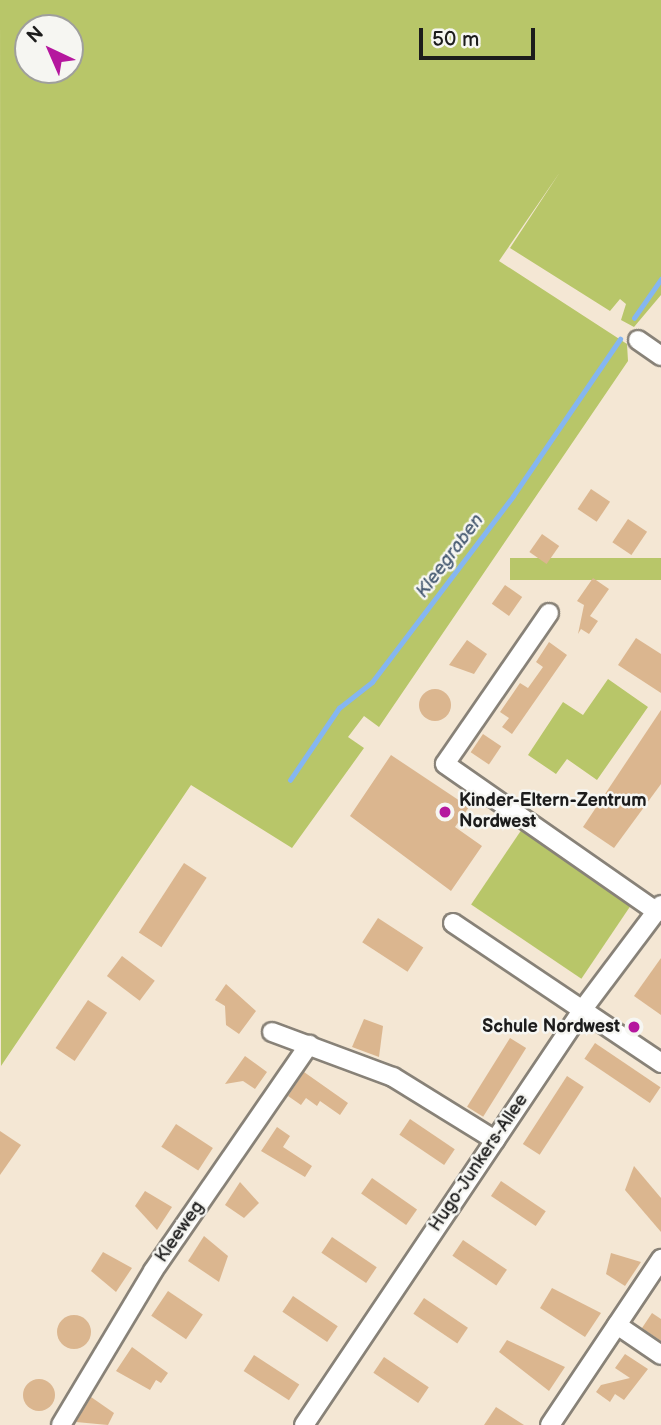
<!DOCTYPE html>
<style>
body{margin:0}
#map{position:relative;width:661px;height:1425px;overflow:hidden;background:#f4e7d4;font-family:"Balsamiq Sans",sans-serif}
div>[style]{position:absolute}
.green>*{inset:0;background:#b8c669;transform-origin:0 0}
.stream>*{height:4.5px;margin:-2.25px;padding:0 2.25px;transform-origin:2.25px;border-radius:2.25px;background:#85b6f1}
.building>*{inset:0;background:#dbb68f;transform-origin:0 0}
.round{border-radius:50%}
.roads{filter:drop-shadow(2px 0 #888278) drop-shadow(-2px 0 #888278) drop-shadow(0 2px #888278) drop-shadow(0 -2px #888278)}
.street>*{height:18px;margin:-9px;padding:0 9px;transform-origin:9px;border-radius:9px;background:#fff}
.dots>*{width:19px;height:19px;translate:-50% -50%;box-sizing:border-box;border:4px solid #f6f6f2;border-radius:50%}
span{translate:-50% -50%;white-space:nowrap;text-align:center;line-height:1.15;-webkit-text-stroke:5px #f6f6f2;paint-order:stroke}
.poi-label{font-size:18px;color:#1c1c1c;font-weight:700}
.left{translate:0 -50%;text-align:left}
.right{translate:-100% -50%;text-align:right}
.street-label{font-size:18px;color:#1c1c1c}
.water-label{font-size:19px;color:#465a71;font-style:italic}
.north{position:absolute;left:14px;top:14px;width:70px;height:70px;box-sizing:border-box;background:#f6f6f2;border:2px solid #9f9f9c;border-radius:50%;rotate:316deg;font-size:19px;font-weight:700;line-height:28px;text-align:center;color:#1c1c1c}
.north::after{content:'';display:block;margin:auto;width:24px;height:32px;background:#b5179e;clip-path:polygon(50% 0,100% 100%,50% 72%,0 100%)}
.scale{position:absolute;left:419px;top:28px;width:116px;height:32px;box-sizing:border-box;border:4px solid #1c1c1c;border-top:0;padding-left:9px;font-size:21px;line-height:24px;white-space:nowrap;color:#1c1c1c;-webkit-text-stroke:5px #f6f6f2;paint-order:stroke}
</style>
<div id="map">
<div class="green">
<i style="clip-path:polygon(evenodd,0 0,661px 0,661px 295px,634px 327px,621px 320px,626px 304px,620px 299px,610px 311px,510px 248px,560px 172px,499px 261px,627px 344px,628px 361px,379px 727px,364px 716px,348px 737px,364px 748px,292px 848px,191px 785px,1px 1066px,0 0,28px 28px,70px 28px,70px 70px,28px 70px,28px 28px)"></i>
<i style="left:661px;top:558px;width:22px;height:151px;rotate:90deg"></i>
<i style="clip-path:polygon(608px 679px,648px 707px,597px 780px,567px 759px,556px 774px,528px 755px,563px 702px,583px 715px)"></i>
<i style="left:522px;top:829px;width:133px;height:91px;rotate:34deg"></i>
</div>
<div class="stream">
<i style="left:634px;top:318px;width:47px;rotate:-55.3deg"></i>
<i style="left:290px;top:780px;width:87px;rotate:-55.8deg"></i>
<i style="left:339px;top:708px;width:42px;rotate:-38.2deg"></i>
<i style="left:372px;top:682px;width:233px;rotate:-52.8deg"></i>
<i style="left:513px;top:496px;width:190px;rotate:-55.7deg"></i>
</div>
<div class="building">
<i style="left:591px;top:489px;width:23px;height:24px;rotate:34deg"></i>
<i style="left:628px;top:519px;width:23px;height:28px;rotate:34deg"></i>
<i style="left:542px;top:534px;width:21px;height:22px;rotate:35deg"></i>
<i style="clip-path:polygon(593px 578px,609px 589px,590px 616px,598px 621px,589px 634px,581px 629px,578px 634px,584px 605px,577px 601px)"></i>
<i style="left:505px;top:585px;width:21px;height:23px;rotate:35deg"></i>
<i style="clip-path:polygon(636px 638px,661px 654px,661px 693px,618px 665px)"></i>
<i style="clip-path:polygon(467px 640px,487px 654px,474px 674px,449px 665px)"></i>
<i style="clip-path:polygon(549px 642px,567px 655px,512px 734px,502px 727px,509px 718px,500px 712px,520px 683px,528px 688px,543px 667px,536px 662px)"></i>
<i class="round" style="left:419px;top:689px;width:32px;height:32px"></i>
<i style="clip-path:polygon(661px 710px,661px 784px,614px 848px,583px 827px)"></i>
<i style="left:483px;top:734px;width:22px;height:22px;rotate:34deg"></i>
<i style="clip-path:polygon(391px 755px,469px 807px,455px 827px,482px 846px,451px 891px,350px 816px)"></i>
<i style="left:184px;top:863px;width:27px;height:83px;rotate:33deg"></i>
<i style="left:378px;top:918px;width:54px;height:29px;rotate:33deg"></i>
<i style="left:122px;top:956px;width:41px;height:25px;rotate:37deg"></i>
<i style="clip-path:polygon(661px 958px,661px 1015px,634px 996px)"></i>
<i style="clip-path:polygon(226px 984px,256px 1011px,239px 1034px,226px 1025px,225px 1006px,215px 1000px)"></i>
<i style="left:88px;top:1000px;width:23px;height:58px;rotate:34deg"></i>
<i style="clip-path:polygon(364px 1019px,383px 1026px,379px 1057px,352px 1047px)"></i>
<i style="left:510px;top:1038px;width:19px;height:81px;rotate:32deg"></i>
<i style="left:595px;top:1043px;width:79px;height:19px;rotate:34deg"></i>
<i style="clip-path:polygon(245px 1056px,267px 1072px,255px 1089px,243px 1081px,225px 1084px)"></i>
<i style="clip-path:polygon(304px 1072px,348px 1103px,340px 1115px,320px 1101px,317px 1106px,306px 1098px,301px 1105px,288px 1096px)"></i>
<i style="left:567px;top:1076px;width:20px;height:81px;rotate:33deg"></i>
<i style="left:410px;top:1119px;width:54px;height:19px;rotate:34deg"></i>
<i style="left:176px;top:1124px;width:44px;height:27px;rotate:33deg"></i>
<i style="clip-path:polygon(277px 1127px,290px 1136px,283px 1147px,312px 1166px,305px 1177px,261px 1151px)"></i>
<i style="clip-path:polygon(0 1131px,21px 1145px,0 1175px)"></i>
<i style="clip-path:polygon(634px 1166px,661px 1198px,661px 1232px,625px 1190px)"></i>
<i style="left:372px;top:1178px;width:55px;height:19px;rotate:35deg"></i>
<i style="left:501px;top:1181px;width:54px;height:18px;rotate:34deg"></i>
<i style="clip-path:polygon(240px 1182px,259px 1203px,244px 1218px,225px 1205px)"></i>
<i style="clip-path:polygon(145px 1191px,172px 1207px,157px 1230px,135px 1206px)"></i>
<i style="clip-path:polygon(204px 1236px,228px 1256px,219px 1282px,188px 1261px)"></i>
<i style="left:332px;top:1237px;width:54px;height:19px;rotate:34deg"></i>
<i style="left:463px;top:1240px;width:53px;height:19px;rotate:34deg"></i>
<i style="clip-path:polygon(103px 1252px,132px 1268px,116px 1292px,91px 1271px)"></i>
<i style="clip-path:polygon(611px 1253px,641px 1262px,625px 1286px,606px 1274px)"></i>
<i style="clip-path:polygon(552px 1288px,601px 1313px,585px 1337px,540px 1308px)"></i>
<i style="left:168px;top:1291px;width:42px;height:30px;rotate:34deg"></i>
<i style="left:293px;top:1296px;width:54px;height:19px;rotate:34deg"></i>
<i style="left:424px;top:1298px;width:53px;height:19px;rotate:34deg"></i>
<i style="clip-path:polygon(652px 1313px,661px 1319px,661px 1341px,642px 1328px)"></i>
<i class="round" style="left:57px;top:1315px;width:34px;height:34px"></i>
<i style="clip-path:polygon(507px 1340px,565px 1367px,549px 1391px,499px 1352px)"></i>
<i style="clip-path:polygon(132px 1347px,168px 1373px,161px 1383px,156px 1380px,150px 1390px,116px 1371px)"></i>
<i style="clip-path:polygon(625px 1354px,648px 1369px,624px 1400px,615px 1394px,610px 1402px,596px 1392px,601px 1385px,630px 1378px,615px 1368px)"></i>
<i style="left:254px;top:1355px;width:54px;height:19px;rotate:33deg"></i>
<i style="left:384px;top:1357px;width:54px;height:19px;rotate:34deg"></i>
<i class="round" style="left:23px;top:1379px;width:32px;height:32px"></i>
<i style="clip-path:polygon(91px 1397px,114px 1413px,108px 1425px,76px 1422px)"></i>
<i style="clip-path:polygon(496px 1407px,524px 1425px,484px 1425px)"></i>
</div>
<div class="roads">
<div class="street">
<i style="left:638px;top:340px;width:28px;rotate:35deg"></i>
<i style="left:549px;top:613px;width:183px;rotate:124.6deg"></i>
<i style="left:445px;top:764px;width:259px;rotate:34.9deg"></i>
<i style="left:453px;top:923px;width:251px;rotate:33.9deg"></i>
<i style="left:272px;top:1032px;width:129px;rotate:20.4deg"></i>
<i style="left:393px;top:1077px;width:120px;rotate:31.7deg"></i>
<i style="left:617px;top:1325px;width:53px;rotate:34.3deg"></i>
<i style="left:61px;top:1425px;width:179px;rotate:-59.1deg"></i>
<i style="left:153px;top:1271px;width:275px;rotate:-55.4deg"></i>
<i style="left:304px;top:1425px;width:501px;rotate:-56.15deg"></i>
<i style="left:583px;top:1009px;width:130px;rotate:-53.1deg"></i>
<i style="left:550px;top:1425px;width:200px;rotate:-56.2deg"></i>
</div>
</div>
<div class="dots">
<i style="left:445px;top:812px;background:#b5179e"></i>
<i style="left:634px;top:1027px;background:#b5179e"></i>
</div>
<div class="poi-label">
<span class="left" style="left:459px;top:812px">Kinder-Eltern-Zentrum<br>Nordwest</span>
<span class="right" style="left:620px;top:1027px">Schule Nordwest</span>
</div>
<div class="street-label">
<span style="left:479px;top:1163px;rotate:-56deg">Hugo-Junkers-Allee</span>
<span style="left:180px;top:1232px;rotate:-55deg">Kleeweg</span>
</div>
<div class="water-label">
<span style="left:450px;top:556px;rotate:-53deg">Kleegraben</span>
</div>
<div class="north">N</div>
<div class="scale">50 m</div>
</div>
